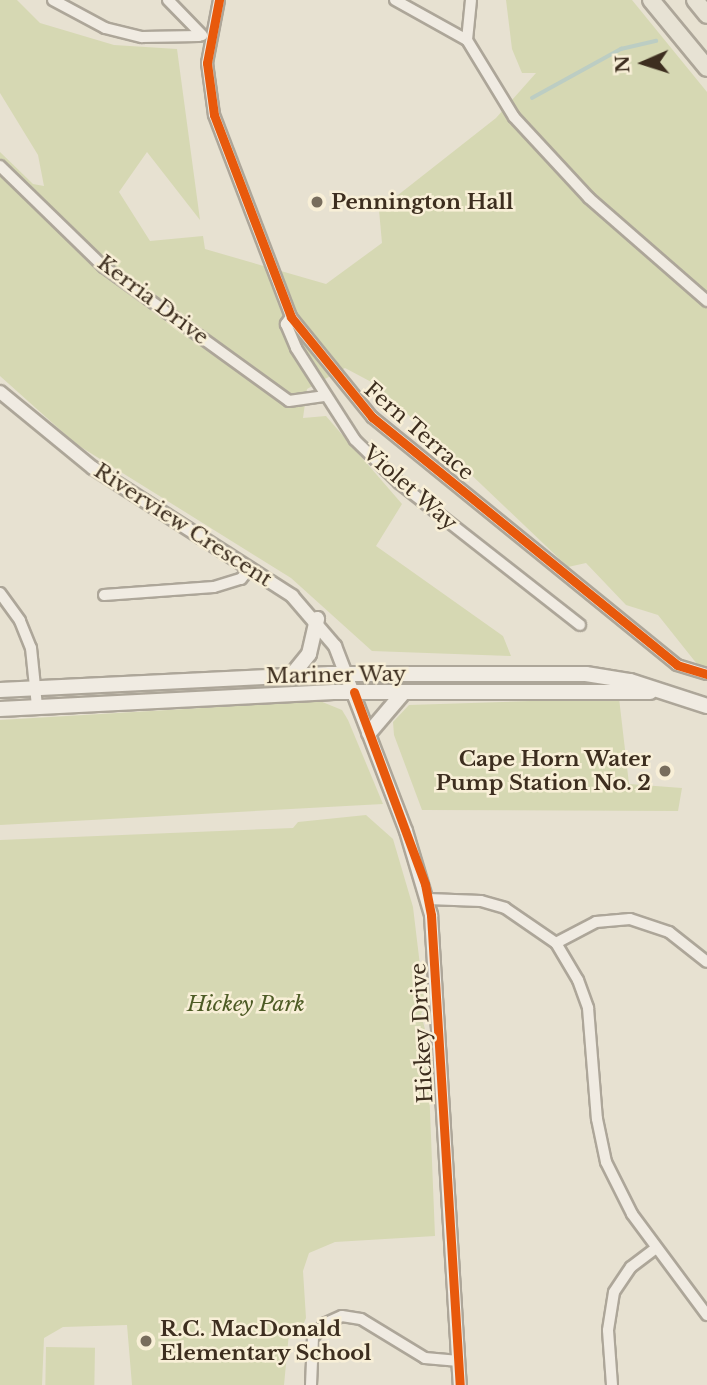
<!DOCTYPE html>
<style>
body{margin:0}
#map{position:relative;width:707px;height:1385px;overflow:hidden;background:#e7e1d1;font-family:"Libre Baskerville",serif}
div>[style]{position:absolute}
.green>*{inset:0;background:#d6d8b3;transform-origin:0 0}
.stream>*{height:3.5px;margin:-1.75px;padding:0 1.75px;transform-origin:1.75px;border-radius:1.75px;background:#bccdc3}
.roads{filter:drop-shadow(2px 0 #ada699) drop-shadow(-2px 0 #ada699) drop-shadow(0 2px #ada699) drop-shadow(0 -2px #ada699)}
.minor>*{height:10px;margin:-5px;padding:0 5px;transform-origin:5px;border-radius:5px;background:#f0ebe2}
.tertiary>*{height:12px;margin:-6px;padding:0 6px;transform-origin:6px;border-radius:6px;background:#f0ebe2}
.secondary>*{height:14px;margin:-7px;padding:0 7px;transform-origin:7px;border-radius:7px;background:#f0ebe2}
.primary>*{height:16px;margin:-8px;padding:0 8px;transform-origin:8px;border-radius:8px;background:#e7e2d4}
.cycleway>*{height:9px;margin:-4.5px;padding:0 4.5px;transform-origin:4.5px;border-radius:4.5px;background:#e8590c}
.dots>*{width:19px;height:19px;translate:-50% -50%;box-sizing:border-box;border:4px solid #f8efd7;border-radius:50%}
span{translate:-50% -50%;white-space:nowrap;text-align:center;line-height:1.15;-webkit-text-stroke:5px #f8efd7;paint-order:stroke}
.poi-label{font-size:21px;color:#3d2e1f;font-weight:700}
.left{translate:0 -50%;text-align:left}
.right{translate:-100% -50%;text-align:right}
.street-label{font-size:21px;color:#3d2e1f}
.park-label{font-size:21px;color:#4d5b25;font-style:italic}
.north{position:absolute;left:609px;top:28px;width:70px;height:70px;-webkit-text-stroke:5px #f8efd7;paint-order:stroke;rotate:267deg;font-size:19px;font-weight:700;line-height:28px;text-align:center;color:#3d2e1f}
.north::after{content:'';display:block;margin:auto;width:24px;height:32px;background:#3d2e1f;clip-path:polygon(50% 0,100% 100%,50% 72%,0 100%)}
</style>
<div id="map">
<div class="green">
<i style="clip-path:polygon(0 0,17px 0,40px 23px,114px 45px,177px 49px,200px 220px,147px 152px,119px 192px,150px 241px,203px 236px,205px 249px,326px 284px,382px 243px,379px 210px,496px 118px,536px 73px,522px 73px,512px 49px,506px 0,632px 0,707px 92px,707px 667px,697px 664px,658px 615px,626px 605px,586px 563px,568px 567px,377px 385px,345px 368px,307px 389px,303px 418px,326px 416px,402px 504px,376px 546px,503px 636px,511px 656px,372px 651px,291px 578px,76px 444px,0 376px,0 152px,33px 184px,44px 186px,38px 155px,0 93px)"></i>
<i style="clip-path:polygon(619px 698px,629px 784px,682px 788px,678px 811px,422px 810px,394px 735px,393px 722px,409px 705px)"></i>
<i style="clip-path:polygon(320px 701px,342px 710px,348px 720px,383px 804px,0 825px,0 720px)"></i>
<i style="clip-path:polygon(366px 815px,393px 839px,413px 907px,425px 1007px,421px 1014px,427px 1037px,435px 1236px,335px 1242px,309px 1253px,303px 1271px,306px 1318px,301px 1330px,289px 1333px,284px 1385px,132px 1385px,127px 1325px,63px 1327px,44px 1338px,42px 1385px,0 1385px,0 840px,293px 828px,298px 822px)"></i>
<i style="left:46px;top:1347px;width:49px;height:38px;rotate:1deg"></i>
</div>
<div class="stream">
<i style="left:532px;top:98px;width:102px;rotate:-28.8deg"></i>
<i style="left:621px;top:49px;width:36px;rotate:-13deg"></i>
</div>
<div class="roads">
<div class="minor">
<i style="left:53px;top:0;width:59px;rotate:28.3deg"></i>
<i style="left:105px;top:28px;width:38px;rotate:14deg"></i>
<i style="left:142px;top:37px;width:57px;rotate:-1deg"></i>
<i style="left:168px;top:0;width:49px;rotate:45.8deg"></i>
<i style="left:219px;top:0;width:64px;rotate:100.8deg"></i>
<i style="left:207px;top:63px;width:52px;rotate:82.3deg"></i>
<i style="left:214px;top:115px;width:216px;rotate:69.1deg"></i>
<i style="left:291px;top:317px;width:129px;rotate:51deg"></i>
<i style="left:372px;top:417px;width:393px;rotate:39.1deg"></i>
<i style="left:677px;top:665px;width:31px;rotate:17deg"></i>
<i style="left:395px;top:0;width:82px;rotate:29.1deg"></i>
<i style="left:467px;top:40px;width:90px;rotate:58.6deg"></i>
<i style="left:514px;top:117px;width:110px;rotate:47.2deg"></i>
<i style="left:589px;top:198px;width:157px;rotate:41.1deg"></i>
<i style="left:467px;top:40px;width:40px;rotate:-84.3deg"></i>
<i style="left:0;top:166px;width:145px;rotate:44.2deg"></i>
<i style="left:104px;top:267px;width:228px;rotate:35.9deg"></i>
<i style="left:289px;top:401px;width:35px;rotate:-8deg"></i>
<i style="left:291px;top:317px;width:9px;rotate:126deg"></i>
<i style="left:286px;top:324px;width:26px;rotate:67deg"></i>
<i style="left:296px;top:348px;width:109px;rotate:57.3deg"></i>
<i style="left:355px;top:440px;width:62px;rotate:44.3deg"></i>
<i style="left:399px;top:483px;width:230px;rotate:38.1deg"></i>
<i style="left:0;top:593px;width:34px;rotate:54deg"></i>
<i style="left:20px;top:621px;width:29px;rotate:68deg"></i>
<i style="left:31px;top:648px;width:58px;rotate:84.1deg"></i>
<i style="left:104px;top:595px;width:110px;rotate:-4.2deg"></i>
<i style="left:214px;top:587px;width:28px;rotate:-17deg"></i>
<i style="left:241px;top:579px;width:14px;rotate:-51deg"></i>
<i style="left:428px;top:899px;width:53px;rotate:2.2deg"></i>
<i style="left:481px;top:901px;width:25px;rotate:16deg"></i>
<i style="left:505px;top:908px;width:62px;rotate:34.5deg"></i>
<i style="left:556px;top:943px;width:43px;rotate:59.3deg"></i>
<i style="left:578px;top:980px;width:30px;rotate:70deg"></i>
<i style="left:588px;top:1008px;width:111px;rotate:85.4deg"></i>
<i style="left:597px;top:1119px;width:44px;rotate:78.2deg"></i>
<i style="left:606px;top:1162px;width:58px;rotate:63.4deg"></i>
<i style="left:632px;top:1214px;width:126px;rotate:53.4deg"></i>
<i style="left:556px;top:943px;width:45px;rotate:-27.7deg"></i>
<i style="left:596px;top:922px;width:34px;rotate:-5deg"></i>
<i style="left:630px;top:919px;width:41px;rotate:18.4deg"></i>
<i style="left:669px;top:932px;width:48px;rotate:38.3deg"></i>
<i style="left:311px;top:1385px;width:48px;rotate:-87.6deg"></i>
<i style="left:313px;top:1337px;width:19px;rotate:-47deg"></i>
<i style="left:326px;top:1323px;width:17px;rotate:-24deg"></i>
<i style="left:342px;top:1316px;width:19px;rotate:9deg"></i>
<i style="left:361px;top:1319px;width:75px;rotate:31.4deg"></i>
<i style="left:425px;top:1358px;width:34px;rotate:5deg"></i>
<i style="left:612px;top:1385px;width:55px;rotate:-94.2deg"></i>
<i style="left:608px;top:1330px;width:38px;rotate:-81deg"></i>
<i style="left:614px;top:1292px;width:30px;rotate:-56deg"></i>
<i style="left:631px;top:1267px;width:31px;rotate:-37deg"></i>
</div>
<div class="tertiary">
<i style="left:0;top:392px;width:120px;rotate:39.3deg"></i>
<i style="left:93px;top:468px;width:237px;rotate:32.7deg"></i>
<i style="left:292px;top:596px;width:66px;rotate:49.3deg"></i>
<i style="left:335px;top:646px;width:198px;rotate:69deg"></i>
<i style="left:406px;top:831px;width:88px;rotate:73.4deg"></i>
<i style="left:431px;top:915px;width:471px;rotate:86.5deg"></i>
</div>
<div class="secondary">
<i style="left:292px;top:675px;width:27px;rotate:-51deg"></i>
<i style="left:309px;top:654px;width:36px;rotate:-77deg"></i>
<i style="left:0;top:690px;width:330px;rotate:-2.8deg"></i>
<i style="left:330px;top:674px;width:256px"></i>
<i style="left:586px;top:674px;width:45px;rotate:9deg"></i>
<i style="left:630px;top:681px;width:81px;rotate:18deg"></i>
<i style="left:0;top:709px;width:334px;rotate:-2.9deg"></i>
<i style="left:334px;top:692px;width:316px"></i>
<i style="left:369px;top:733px;width:52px;rotate:-49.6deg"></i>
</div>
<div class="primary">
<i style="left:651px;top:0;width:88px;rotate:50.5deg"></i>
<i style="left:695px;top:0;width:19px;rotate:51deg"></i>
</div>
</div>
<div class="cycleway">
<i style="left:219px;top:0;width:64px;rotate:100.8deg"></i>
<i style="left:207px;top:63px;width:52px;rotate:82.3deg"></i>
<i style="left:214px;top:115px;width:216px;rotate:69.1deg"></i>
<i style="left:291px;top:317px;width:129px;rotate:51deg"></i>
<i style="left:372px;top:417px;width:393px;rotate:39.1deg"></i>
<i style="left:677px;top:665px;width:31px;rotate:17deg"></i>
<i style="left:354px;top:692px;width:205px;rotate:69.7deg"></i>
<i style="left:425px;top:884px;width:32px;rotate:79deg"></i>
<i style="left:431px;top:915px;width:471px;rotate:86.5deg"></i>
</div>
<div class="dots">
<i style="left:317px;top:202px;background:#786d5d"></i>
<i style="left:665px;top:771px;background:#786d5d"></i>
<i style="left:146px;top:1341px;background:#786d5d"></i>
</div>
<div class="poi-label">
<span class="left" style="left:331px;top:202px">Pennington Hall</span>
<span class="right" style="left:651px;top:771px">Cape Horn Water<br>Pump Station No. 2</span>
<span class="left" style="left:160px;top:1341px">R.C. MacDonald<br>Elementary School</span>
</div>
<div class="street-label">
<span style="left:153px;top:300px;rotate:37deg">Kerria Drive</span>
<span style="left:419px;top:431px;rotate:41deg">Fern Terrace</span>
<span style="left:410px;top:488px;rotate:41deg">Violet Way</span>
<span style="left:183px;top:525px;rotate:33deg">Riverview Crescent</span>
<span style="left:336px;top:675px;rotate:-1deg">Mariner Way</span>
<span style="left:422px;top:1033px;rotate:-93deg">Hickey Drive</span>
</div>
<div class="park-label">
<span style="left:246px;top:1004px">Hickey Park</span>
</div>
<div class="north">N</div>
</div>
